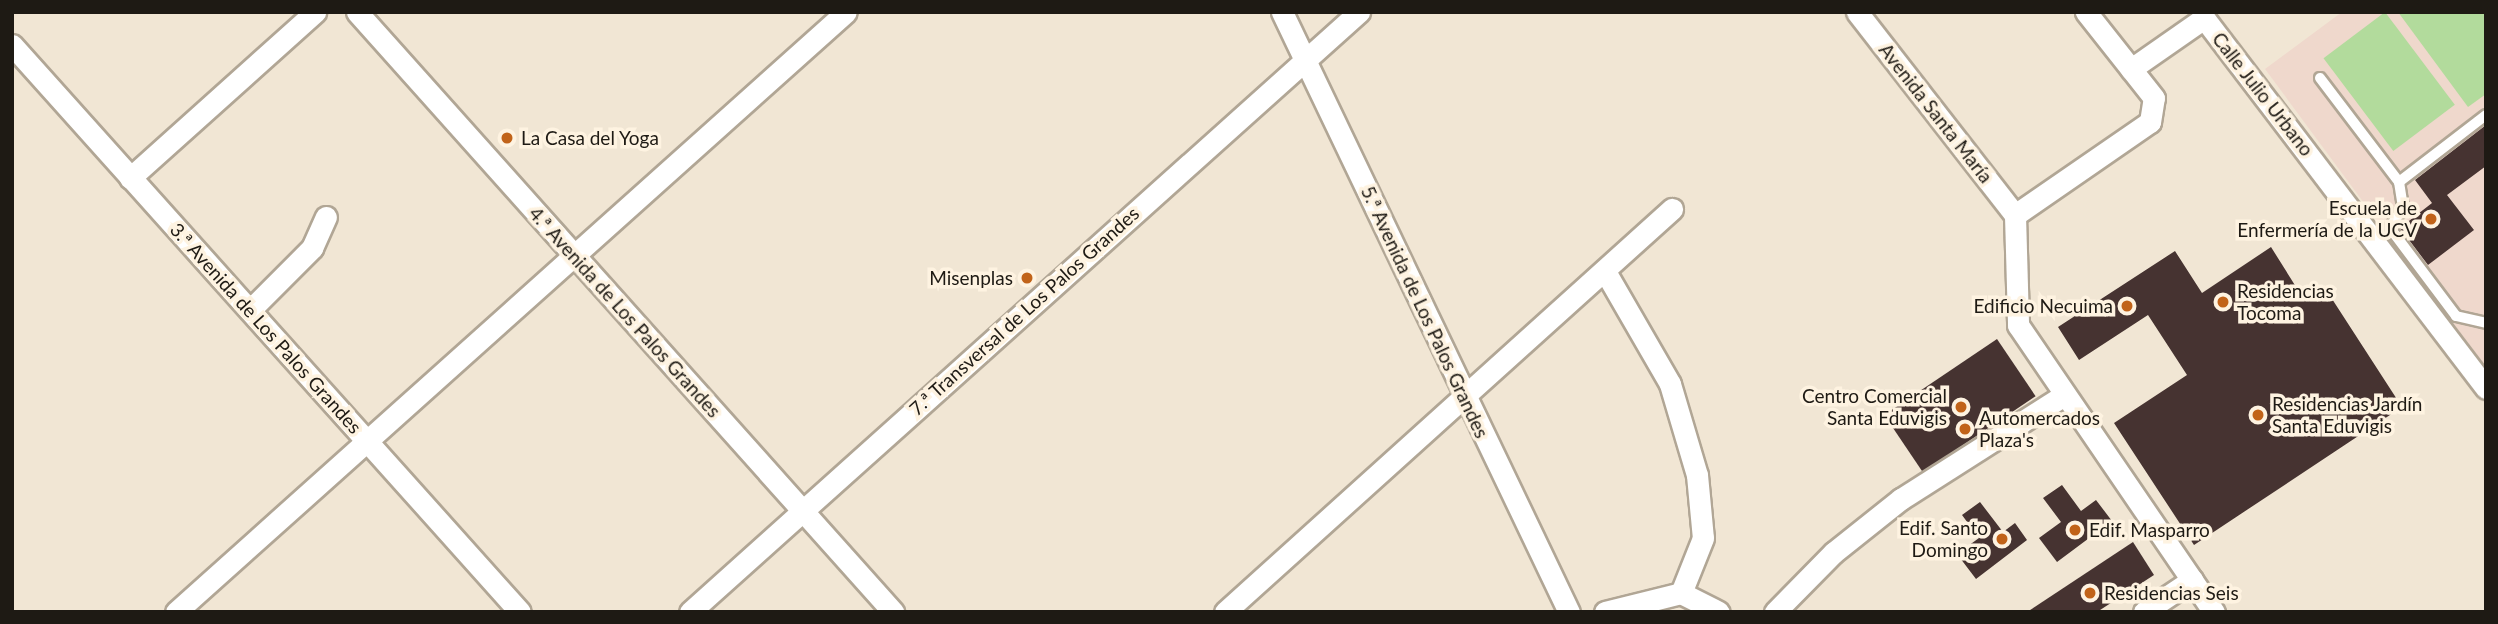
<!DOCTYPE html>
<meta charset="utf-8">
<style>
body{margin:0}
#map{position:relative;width:2498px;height:624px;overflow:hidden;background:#f1e6d4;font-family:Lato,sans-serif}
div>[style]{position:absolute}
.education>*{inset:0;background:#efd8cc}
.green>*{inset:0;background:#b2db9c;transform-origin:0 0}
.building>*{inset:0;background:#463331;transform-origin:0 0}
.roads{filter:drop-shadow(2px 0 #b1a695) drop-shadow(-2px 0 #b1a695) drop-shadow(0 2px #b1a695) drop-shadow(0 -2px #b1a695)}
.lane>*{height:10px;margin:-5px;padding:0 5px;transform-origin:5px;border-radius:5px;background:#fff}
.street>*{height:21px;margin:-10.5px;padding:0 10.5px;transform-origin:10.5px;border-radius:10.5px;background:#fff}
.dots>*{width:19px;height:19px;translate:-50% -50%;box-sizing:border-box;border:4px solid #fef3e1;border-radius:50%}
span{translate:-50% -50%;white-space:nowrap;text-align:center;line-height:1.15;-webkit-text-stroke:7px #fef3e1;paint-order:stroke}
.street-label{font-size:19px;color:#1e1a14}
.poi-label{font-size:19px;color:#1e1a14}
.left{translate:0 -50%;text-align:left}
.right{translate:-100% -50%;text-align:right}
.frame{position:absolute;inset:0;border:14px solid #1e1a14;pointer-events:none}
</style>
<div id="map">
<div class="education">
<i style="clip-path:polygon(2342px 12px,2486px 12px,2486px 368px,2265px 69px)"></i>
</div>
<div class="green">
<i style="left:2385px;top:12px;width:116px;height:77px;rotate:53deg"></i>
<i style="clip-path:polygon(2398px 12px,2486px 12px,2486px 94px,2468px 107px)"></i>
</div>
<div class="building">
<i style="clip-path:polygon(2486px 125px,2486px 166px,2447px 195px,2474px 230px,2428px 265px,2400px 228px,2432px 203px,2415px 180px)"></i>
<i style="clip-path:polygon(2271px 247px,2303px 298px,2323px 285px,2402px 407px,2194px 545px,2114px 423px,2187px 375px,2148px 315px,2079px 360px,2058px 327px,2175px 251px,2202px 293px)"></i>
<i style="left:1997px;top:339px;width:69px;height:136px;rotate:56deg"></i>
<i style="clip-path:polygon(2062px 485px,2081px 511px,2096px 500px,2112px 521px,2057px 562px,2039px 538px,2061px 522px,2043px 498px)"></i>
<i style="clip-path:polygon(1980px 502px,2003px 532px,2015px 523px,2027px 540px,1976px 579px,1957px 554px,1979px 538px,1962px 515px)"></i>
<i style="clip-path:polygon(2133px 542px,2154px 575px,2097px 612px,2027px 612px)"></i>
</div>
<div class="roads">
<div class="lane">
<i style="left:2320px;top:78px;width:131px;rotate:52.8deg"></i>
<i style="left:2399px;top:182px;width:25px;rotate:81deg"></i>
<i style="left:2403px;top:207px;width:25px;rotate:122deg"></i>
<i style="left:2390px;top:228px;width:110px;rotate:53.1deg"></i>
<i style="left:2456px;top:316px;width:31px;rotate:13deg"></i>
<i style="left:2399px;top:182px;width:110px;rotate:-37.6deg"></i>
</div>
<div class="street">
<i style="left:357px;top:12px;width:805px;rotate:48.22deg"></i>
<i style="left:1282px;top:12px;width:665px;rotate:64.44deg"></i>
<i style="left:1857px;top:12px;width:257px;rotate:52.1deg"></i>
<i style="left:12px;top:45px;width:761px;rotate:48.14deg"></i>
<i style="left:2131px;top:69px;width:89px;rotate:-34.9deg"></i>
<i style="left:2204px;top:18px;width:465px;rotate:52.7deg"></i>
<i style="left:130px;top:178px;width:249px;rotate:-41.9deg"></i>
<i style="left:2015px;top:215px;width:110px;rotate:88.4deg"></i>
<i style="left:2018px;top:325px;width:348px;rotate:55.7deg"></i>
<i style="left:2015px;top:215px;width:164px;rotate:-34.6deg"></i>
<i style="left:2150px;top:122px;width:24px;rotate:-81deg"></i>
<i style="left:2154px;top:98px;width:110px;rotate:-128.3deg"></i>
<i style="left:1606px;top:273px;width:128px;rotate:60deg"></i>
<i style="left:1670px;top:384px;width:95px;rotate:73.5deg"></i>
<i style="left:1697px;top:475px;width:63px;rotate:84.6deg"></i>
<i style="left:1703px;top:538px;width:59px;rotate:111.8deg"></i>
<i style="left:250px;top:310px;width:88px;rotate:-45deg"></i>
<i style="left:312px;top:248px;width:34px;rotate:-66deg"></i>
<i style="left:176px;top:612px;width:899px;rotate:-41.85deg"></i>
<i style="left:690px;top:612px;width:899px;rotate:-41.89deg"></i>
<i style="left:1225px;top:612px;width:602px;rotate:-42.04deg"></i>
<i style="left:1605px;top:612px;width:78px;rotate:-14deg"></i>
<i style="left:1681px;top:593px;width:42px;rotate:26.6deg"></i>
<i style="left:1775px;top:612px;width:83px;rotate:-45.5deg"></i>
<i style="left:1833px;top:553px;width:87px;rotate:-38.5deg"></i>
<i style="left:1901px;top:499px;width:193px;rotate:-32.5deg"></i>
<i style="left:2144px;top:612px;width:58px;rotate:-33.7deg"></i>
</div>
</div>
<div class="dots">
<i style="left:507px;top:138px;background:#c16319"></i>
<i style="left:2431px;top:219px;background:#c16319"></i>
<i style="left:1027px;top:278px;background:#c16319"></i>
<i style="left:2223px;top:302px;background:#c16319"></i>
<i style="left:2127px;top:306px;background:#c16319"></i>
<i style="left:1961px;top:407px;background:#c16319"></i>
<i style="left:2258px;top:415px;background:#c16319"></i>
<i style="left:1965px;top:429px;background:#c16319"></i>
<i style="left:2075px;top:530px;background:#c16319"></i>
<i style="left:2002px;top:539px;background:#c16319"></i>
<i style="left:2090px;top:593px;background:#c16319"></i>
</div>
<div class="street-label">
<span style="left:2263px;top:94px;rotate:52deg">Calle Julio Urbano</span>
<span style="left:1936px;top:113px;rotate:52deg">Avenida Santa María</span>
<span style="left:1024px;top:311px;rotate:-42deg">7.ª Transversal de Los Palos Grandes</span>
<span style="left:625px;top:312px;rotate:48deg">4.ª Avenida de Los Palos Grandes</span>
<span style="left:1425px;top:312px;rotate:65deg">5.ª Avenida de Los Palos Grandes</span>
<span style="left:266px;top:328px;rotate:48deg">3.ª Avenida de Los Palos Grandes</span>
</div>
<div class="poi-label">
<span class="left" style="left:521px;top:138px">La Casa del Yoga</span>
<span class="right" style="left:2417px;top:219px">Escuela de<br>Enfermería de la UCV</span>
<span class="right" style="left:1013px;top:278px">Misenplas</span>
<span class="left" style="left:2237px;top:302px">Residencias<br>Tocoma</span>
<span class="right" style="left:2113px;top:306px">Edificio Necuima</span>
<span class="right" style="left:1947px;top:407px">Centro Comercial<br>Santa Eduvigis</span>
<span class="left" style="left:2272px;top:415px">Residencias Jardín<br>Santa Eduvigis</span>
<span class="left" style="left:1979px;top:429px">Automercados<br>Plaza's</span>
<span class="right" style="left:1988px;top:539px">Edif. Santo<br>Domingo</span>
<span class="left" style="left:2089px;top:530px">Edif. Masparro</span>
<span class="left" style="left:2104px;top:593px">Residencias Seis</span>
</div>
<div class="frame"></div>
</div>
